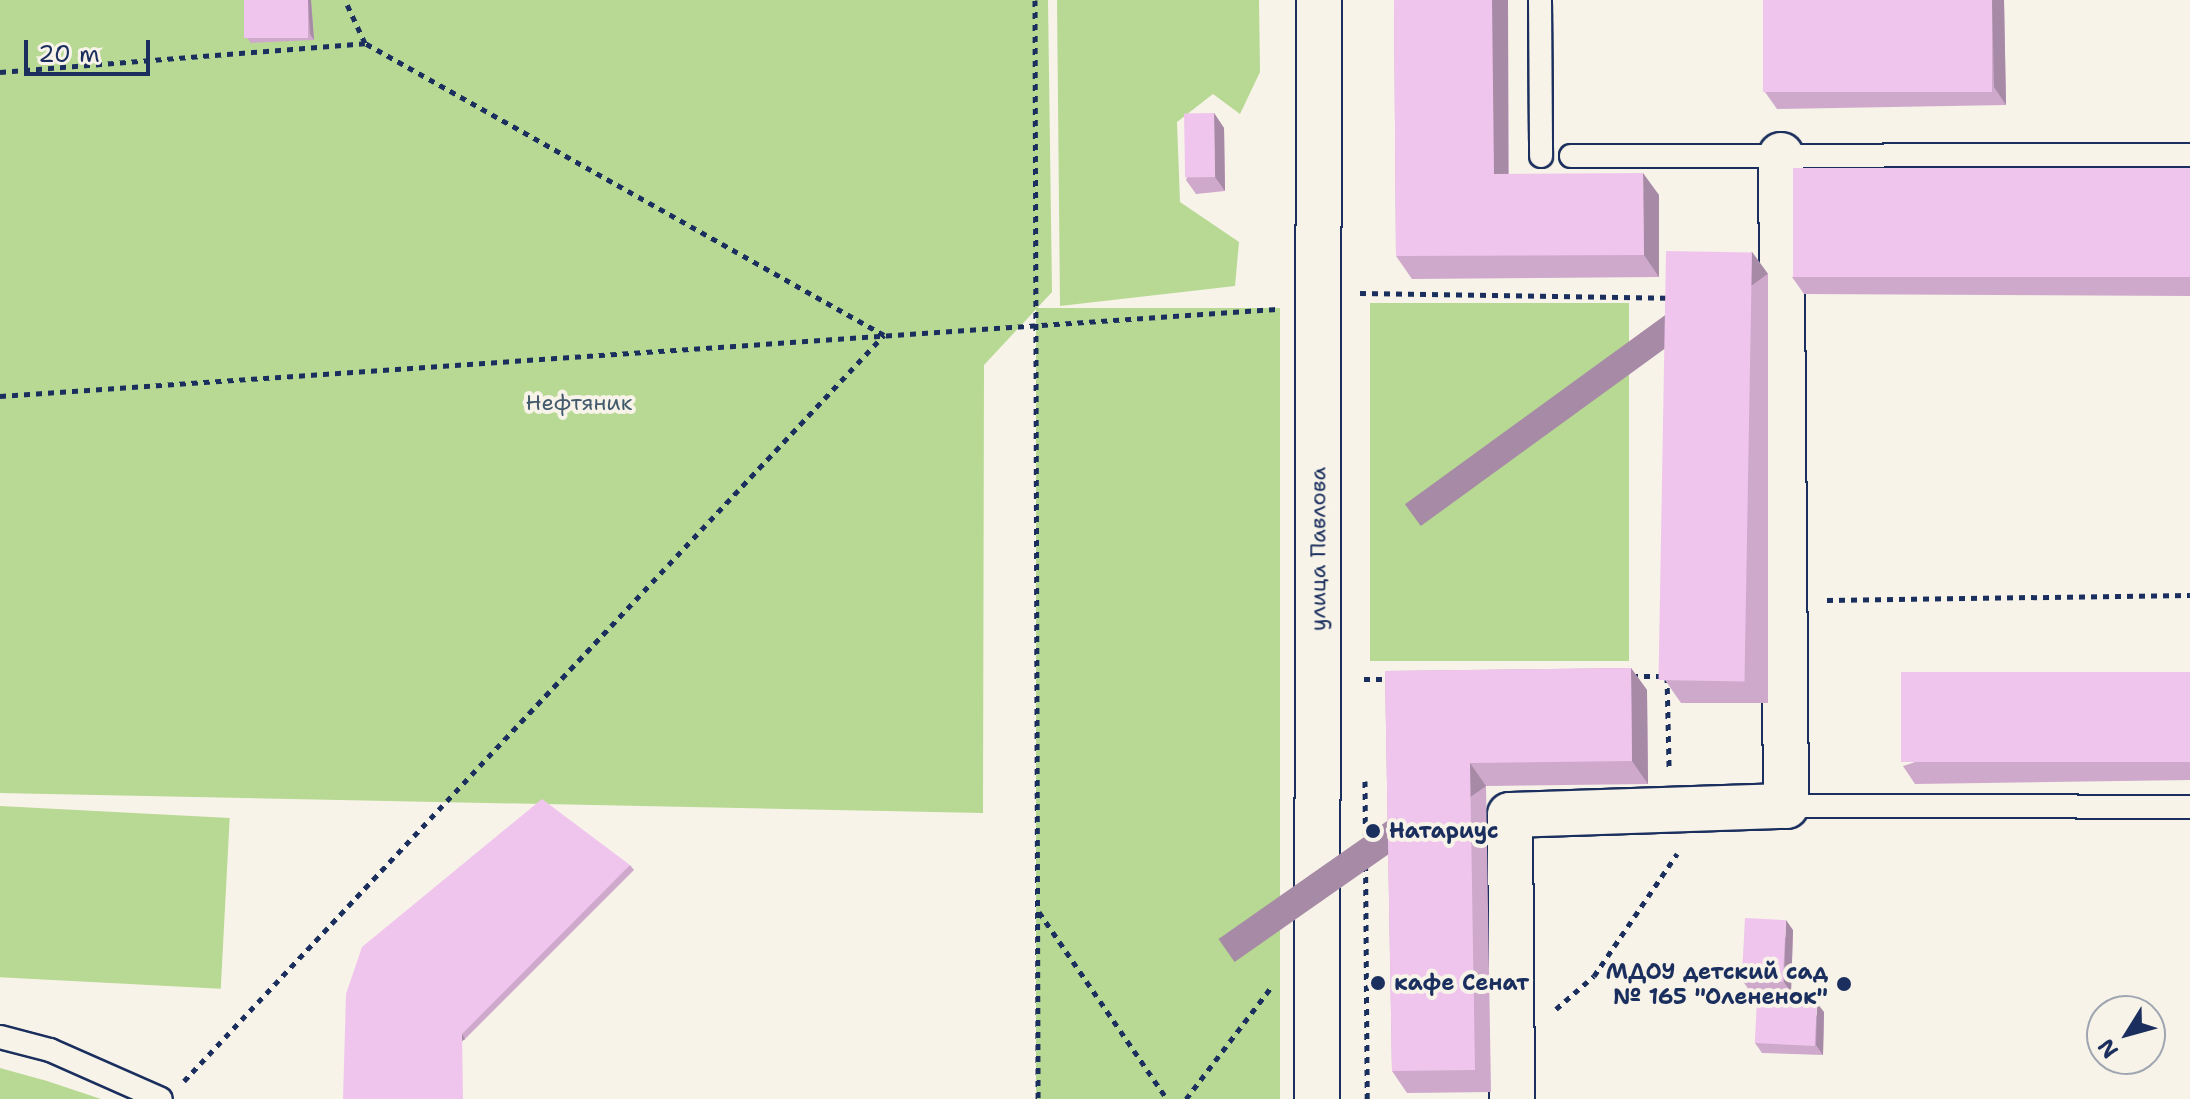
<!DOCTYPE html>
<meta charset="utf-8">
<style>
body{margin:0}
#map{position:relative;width:2190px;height:1099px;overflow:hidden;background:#f7f3e8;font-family:"Shantell Sans",sans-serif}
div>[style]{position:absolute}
.green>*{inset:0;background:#b7d993;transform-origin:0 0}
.path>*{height:5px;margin-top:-2.5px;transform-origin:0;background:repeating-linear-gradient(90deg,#1b2f5e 0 6px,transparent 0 12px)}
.roads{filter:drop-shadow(2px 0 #1b2f5e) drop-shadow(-2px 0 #1b2f5e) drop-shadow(0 2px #1b2f5e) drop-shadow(0 -2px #1b2f5e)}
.lane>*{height:22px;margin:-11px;padding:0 11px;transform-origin:11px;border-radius:11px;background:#f7f3e8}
.street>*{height:44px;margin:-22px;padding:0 22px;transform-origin:22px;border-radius:22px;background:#f7f3e8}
.secondary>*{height:44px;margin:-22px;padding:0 22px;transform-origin:22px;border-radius:22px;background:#f7f3e8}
.wall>*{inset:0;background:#cea9cc}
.shaded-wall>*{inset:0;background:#a78aa6;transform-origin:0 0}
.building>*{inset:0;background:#efc5ed;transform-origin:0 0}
.dots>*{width:22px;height:22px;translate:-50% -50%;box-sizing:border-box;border:4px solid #f7f3e8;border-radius:50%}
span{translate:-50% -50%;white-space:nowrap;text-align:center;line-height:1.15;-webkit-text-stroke:8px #f7f3e8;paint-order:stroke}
.park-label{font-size:22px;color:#425a6b}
.street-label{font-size:22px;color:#1b2f5e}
.poi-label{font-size:22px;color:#1b2f5e;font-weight:700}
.left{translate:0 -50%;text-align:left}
.right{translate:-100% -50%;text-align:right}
.north{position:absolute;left:2086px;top:995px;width:80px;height:80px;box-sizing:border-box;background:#f7f3e8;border:2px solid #9fa5b1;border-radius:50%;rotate:233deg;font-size:22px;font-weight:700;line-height:32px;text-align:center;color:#1b2f5e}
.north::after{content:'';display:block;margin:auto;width:28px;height:36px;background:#1b2f5e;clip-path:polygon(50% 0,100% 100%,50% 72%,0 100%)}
.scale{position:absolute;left:24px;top:40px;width:126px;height:36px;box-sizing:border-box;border:4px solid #1b2f5e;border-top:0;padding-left:10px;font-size:24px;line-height:28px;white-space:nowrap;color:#1b2f5e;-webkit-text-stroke:6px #f7f3e8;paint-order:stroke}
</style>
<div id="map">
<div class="green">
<i style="clip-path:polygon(0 0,1048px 0,1052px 292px,984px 365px,983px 813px,0 793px)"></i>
<i style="clip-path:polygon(1057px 0,1259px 0,1260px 72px,1240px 114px,1213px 94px,1177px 122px,1180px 202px,1239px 242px,1235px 286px,1060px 306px)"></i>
<i style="left:1370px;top:303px;width:259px;height:358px"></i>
<i style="left:1280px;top:308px;width:791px;height:244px;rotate:90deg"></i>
<i style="left:0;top:806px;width:230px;height:171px;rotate:3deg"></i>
<i style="clip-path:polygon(0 1068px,47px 1081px,101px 1099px,0 1099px)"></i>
</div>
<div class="path">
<i style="left:1035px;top:0;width:1099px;rotate:89.84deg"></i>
<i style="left:0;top:72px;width:366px;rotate:-4.5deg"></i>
<i style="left:1360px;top:293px;width:308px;rotate:0.9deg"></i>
<i style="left:0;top:396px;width:1279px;rotate:-3.9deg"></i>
<i style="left:1827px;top:600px;width:363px;rotate:-0.8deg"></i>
<i style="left:1632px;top:676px;width:35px"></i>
<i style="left:1667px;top:676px;width:91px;rotate:88.7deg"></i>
<i style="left:1364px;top:679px;width:26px"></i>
<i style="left:1365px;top:781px;width:318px;rotate:89.6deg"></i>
<i style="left:1039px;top:912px;width:227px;rotate:55.6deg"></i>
<i style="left:1556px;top:1009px;width:50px;rotate:-41deg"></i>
<i style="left:1594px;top:976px;width:148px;rotate:-55.8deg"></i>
<i style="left:184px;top:1081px;width:1023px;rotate:-46.82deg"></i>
<i style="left:884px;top:335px;width:596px;rotate:-150.64deg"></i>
<i style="left:365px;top:43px;width:47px;rotate:-114.9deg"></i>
<i style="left:1186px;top:1099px;width:142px;rotate:-52.7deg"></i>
</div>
<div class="roads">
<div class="lane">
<i style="left:1540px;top:0;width:156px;rotate:89.6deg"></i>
<i style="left:1571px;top:156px;width:619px;rotate:-0.09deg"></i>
<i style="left:1786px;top:806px;width:404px;rotate:0.1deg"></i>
<i style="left:0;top:1037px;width:52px;rotate:14.6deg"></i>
<i style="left:50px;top:1050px;width:121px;rotate:23.8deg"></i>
</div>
<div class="street">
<i style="left:1512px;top:1099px;width:284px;rotate:-90.4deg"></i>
<i style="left:1510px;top:815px;width:276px;rotate:-1.9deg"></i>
<i style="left:1786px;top:806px;width:651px;rotate:-90.44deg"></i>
</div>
<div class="secondary">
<i style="left:1317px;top:1099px;width:1099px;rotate:-89.9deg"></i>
</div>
</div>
<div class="wall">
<i style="clip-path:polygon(311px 0,314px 40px,251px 43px,247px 38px)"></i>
<i style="clip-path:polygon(1394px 0,1508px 0,1509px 174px,1659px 195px,1659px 277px,1412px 279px,1396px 256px)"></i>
<i style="clip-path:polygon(2004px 0,2006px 105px,1777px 109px,1765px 92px)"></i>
<i style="clip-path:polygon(1214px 113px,1224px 128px,1225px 191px,1196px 194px,1186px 180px)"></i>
<i style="clip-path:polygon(2190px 170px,2190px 296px,1804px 294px,1792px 277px)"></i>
<i style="clip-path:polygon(1752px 252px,1768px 274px,1768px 703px,1681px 703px,1665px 680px)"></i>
<i style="clip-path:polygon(1631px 668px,1647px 690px,1648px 784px,1486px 786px,1491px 1092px,1407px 1093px,1392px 1071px,1385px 671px)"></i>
<i style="clip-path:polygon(2190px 672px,2190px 780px,1915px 784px,1903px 766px)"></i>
<i style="clip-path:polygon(630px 865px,634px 870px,465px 1039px,343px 1099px)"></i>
<i style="clip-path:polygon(1793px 930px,1791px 992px,1749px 990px,1742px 980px)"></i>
<i style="clip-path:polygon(1824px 1012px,1823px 1055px,1762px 1053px,1755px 1043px)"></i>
</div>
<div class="shaded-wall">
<i style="clip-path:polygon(308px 0,311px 0,314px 40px,310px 34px)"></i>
<i style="left:1492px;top:0;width:16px;height:174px"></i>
<i style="clip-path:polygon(1992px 0,2004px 0,2006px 105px,1994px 87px)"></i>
<i style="clip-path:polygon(1214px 113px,1224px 128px,1225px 191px,1215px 177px)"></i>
<i style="clip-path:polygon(1643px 173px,1659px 195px,1659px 277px,1644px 255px)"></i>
<i style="left:1752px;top:252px;width:27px;height:429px;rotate:54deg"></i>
<i style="clip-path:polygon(1631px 668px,1647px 690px,1648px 784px,1632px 761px)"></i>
<i style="left:1470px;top:763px;width:28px;height:307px;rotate:55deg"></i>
<i style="clip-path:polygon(1786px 920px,1793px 930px,1791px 992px,1784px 982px)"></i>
<i style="clip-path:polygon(1817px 1003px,1824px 1012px,1823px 1055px,1816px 1045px)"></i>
<i style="left:462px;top:1034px;width:6px;height:65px;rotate:59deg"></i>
</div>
<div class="building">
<i style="left:244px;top:0;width:64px;height:38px"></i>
<i style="clip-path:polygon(1394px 0,1492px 0,1494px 174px,1643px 173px,1644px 255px,1396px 256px)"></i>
<i style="left:1763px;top:0;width:229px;height:92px"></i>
<i style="left:1214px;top:113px;width:64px;height:30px;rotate:89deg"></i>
<i style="left:1793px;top:168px;width:397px;height:109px"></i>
<i style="left:1666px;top:251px;width:86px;height:429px;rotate:1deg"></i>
<i style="clip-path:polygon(1631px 668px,1632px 761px,1470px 763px,1475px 1070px,1392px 1071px,1385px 671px)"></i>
<i style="left:2190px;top:672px;width:90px;height:289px;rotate:90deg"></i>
<i style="clip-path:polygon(542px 799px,630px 865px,462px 1034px,463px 1099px,343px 1099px,346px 994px,362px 947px)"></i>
<i style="left:1745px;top:918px;width:41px;height:62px;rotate:3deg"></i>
<i style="left:1757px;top:1000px;width:60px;height:43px;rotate:3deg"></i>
</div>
<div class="dots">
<i style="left:1373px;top:831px;background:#1b2f5e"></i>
<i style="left:1378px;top:983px;background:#1b2f5e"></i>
<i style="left:1844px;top:984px;background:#1b2f5e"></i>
</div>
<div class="park-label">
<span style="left:579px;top:403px">Нефтяник</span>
</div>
<div class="street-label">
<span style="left:1318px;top:549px;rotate:-90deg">улица Павлова</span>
</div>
<div class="poi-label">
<span class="left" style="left:1389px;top:831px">Натариус</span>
<span class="right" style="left:1828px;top:984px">МДОУ детский сад<br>№ 165 "Олененок"</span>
<span class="left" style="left:1394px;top:983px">кафе Сенат</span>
</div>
<div class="north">N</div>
<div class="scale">20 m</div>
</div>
